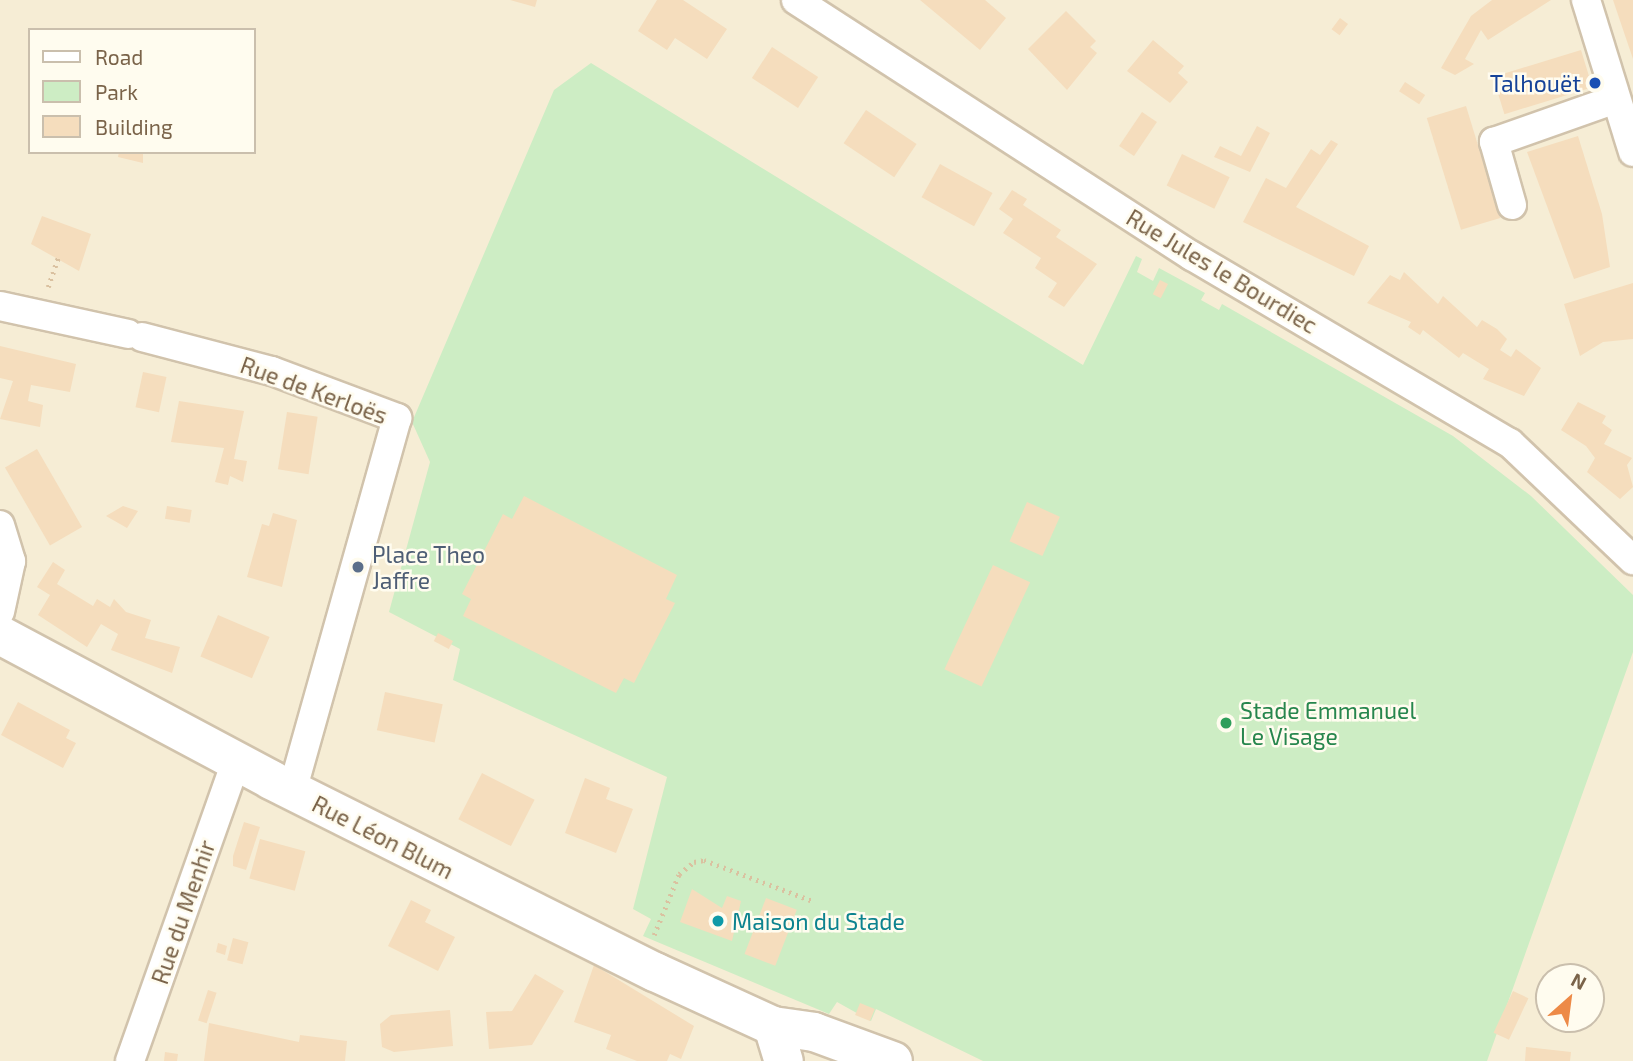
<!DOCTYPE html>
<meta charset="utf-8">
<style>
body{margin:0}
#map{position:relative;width:1633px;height:1061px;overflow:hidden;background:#fef9e8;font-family:"Exo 2",sans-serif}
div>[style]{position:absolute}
.residential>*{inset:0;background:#f6edd5}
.green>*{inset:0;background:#cdedc4}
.building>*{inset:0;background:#f5ddbd;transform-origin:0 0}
.path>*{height:4.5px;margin-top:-2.25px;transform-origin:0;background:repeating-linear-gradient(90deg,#dac1a0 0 2px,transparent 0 7px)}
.roads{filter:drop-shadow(2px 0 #d1c3ac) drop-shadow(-2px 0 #d1c3ac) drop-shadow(0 2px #d1c3ac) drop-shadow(0 -2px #d1c3ac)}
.street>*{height:28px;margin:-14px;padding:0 14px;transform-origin:14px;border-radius:14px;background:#fff}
.secondary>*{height:38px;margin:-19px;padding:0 19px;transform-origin:19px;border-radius:19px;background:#fff}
.dots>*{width:19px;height:19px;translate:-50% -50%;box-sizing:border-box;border:4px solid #fffcef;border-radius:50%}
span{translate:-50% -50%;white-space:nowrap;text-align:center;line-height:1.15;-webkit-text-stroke:5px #fffcef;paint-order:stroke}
.transit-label{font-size:23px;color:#164399}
.right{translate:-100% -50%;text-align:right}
.street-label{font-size:23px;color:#7a6349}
.service-label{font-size:23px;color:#4e5e75}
.left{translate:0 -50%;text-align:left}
.leisure-label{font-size:23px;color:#27864d}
.culture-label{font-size:23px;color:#0d838f}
.legend{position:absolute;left:28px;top:28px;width:228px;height:126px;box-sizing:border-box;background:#fffcef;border:2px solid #cabfad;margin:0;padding:9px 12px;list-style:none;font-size:21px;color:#7a6349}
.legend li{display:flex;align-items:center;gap:14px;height:35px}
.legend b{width:35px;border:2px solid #cabfad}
.north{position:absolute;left:1535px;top:963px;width:70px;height:70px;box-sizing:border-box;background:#fffcef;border:2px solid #cabfad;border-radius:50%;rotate:28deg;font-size:19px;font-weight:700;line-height:28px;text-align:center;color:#7a6349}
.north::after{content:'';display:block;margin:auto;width:24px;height:32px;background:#ed8a47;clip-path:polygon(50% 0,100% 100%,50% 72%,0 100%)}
</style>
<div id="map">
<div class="residential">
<i style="clip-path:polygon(evenodd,0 0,1633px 0,1633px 1061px,0 1061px,0 0,30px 30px,254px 30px,254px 152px,30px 152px,30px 30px,0 0,1549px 977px,1591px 977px,1591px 1019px,1549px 1019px,1549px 977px)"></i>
</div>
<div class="green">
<i style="clip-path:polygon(591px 63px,1083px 365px,1136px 256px,1142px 259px,1137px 272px,1153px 281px,1159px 268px,1205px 293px,1201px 300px,1219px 310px,1222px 304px,1453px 436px,1531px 496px,1633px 595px,1633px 652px,1487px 1061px,983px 1061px,876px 1009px,871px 1021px,837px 1002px,829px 1014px,643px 936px,651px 919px,633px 909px,667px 777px,453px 680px,460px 649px,389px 612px,430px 462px,412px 422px,554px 90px)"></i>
</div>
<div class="building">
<i style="clip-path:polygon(510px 0,537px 0,535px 7px)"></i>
<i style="clip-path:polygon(657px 0,683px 0,727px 29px,707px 59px,675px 38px,667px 50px,638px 31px)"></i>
<i style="clip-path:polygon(920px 0,985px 0,1006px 18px,980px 50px)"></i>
<i style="clip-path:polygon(1492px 0,1551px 0,1488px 40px,1481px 30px,1465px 59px,1474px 64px,1455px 75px,1441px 68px,1471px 16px)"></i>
<i style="clip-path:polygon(1613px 0,1633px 0,1633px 59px)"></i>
<i style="clip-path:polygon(1066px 11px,1096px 41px,1090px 47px,1097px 53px,1067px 90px,1028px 49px)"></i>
<i style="left:1340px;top:18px;width:10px;height:14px;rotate:37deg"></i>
<i style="clip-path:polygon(1153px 40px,1184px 66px,1178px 73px,1188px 82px,1170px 103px,1127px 71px)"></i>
<i style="left:772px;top:47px;width:55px;height:37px;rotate:33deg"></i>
<i style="left:1581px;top:50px;width:39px;height:92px;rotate:73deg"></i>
<i style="left:1405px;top:82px;width:24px;height:11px;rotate:33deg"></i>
<i style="left:1466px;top:106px;width:117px;height:41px;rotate:73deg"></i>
<i style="left:866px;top:110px;width:61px;height:40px;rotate:34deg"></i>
<i style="left:1142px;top:112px;width:18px;height:41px;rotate:34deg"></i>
<i style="clip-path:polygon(1257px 126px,1270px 133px,1250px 172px,1214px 157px,1220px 146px,1241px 156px)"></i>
<i style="clip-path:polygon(1578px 136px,1602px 214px,1610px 267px,1574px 279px,1527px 152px)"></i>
<i style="clip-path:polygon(1331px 140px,1338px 144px,1296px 207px,1369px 246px,1354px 276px,1243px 222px,1266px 178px,1286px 188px,1311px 149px,1320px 155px)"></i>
<i style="clip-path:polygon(119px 152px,143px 152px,143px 163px,118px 157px)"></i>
<i style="left:1182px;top:154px;width:53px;height:35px;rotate:26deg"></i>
<i style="left:940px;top:164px;width:60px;height:38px;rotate:29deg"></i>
<i style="clip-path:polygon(1012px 190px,1027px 199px,1023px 205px,1061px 230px,1056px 237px,1097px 264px,1064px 307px,1048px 297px,1057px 283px,1035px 268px,1041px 258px,1003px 233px,1013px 219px,999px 209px)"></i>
<i style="clip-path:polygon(42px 216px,91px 234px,79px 271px,31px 244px)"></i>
<i style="clip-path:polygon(1404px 272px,1438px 304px,1443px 296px,1477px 327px,1482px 320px,1497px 329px,1507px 339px,1500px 350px,1511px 357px,1516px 349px,1541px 368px,1524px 396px,1483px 379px,1489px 369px,1463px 353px,1459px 358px,1423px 330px,1420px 335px,1408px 327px,1411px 322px,1367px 303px,1390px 275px,1400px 280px)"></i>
<i style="left:1160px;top:280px;width:9px;height:16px;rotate:27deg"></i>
<i style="clip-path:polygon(1633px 283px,1633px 339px,1603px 342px,1580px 356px,1564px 304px)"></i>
<i style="clip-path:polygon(0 346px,76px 364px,70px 392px,31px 385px,28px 401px,43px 405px,40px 427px,0 419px,13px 381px,0 378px)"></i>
<i style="left:143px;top:372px;width:24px;height:36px;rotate:12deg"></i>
<i style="clip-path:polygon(179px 401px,244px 411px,234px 459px,247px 461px,243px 482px,230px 476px,228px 485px,215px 482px,224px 448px,171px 442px)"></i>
<i style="clip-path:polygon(1578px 402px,1606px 416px,1602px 423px,1612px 430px,1604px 444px,1632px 458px,1627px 465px,1633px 487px,1620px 499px,1587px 472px,1595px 458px,1586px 446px,1561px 430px)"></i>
<i style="left:287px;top:412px;width:31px;height:58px;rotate:9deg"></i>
<i style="left:37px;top:449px;width:90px;height:37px;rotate:60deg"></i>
<i style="clip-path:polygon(524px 496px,677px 575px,666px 599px,675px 603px,634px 683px,624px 678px,616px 693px,463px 616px,471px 599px,462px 594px,503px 514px,512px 519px)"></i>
<i style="left:1027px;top:502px;width:36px;height:43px;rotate:24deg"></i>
<i style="clip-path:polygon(123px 506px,138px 511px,127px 528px,106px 516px)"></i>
<i style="left:167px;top:506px;width:25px;height:13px;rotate:9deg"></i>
<i style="clip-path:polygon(273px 513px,297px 520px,282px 587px,247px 577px,262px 524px,269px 526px)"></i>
<i style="clip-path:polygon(53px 562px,65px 570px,57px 584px,93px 606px,97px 599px,110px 607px,114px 599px,126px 612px,151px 620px,145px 638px,180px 647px,172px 673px,111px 650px,118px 634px,101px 624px,87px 647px,38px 615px,50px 595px,37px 587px)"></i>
<i style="left:993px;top:565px;width:41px;height:115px;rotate:25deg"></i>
<i style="left:218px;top:615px;width:56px;height:45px;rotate:23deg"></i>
<i style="left:438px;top:633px;width:17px;height:9px;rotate:28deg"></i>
<i style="left:385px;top:692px;width:59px;height:39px;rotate:12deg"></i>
<i style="clip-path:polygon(18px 702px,70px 730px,66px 738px,76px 743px,63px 768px,1px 735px)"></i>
<i style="left:482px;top:773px;width:59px;height:52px;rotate:27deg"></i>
<i style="clip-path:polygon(585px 778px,610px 788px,606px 799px,633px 809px,616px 853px,565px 833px)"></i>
<i style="clip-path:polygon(244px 822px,260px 827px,246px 870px,233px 866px,233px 856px)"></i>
<i style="left:260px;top:839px;width:47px;height:41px;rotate:15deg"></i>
<i style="clip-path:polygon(692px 889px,722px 908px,727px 896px,741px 901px,732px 941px,680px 922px)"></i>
<i style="left:766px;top:898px;width:33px;height:60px;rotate:21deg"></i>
<i style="clip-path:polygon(411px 900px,431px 910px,425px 922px,455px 937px,438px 971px,388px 946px)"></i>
<i style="left:233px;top:938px;width:16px;height:23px;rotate:15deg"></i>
<i style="clip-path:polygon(218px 943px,227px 946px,225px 955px,216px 952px)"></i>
<i style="clip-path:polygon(594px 965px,694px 1026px,681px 1059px,670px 1054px,667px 1061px,637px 1061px,606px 1049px,611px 1035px,574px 1022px)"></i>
<i style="clip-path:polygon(535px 974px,564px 991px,532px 1045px,489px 1049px,486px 1012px,512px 1011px)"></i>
<i style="left:208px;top:990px;width:9px;height:32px;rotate:18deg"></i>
<i style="left:1513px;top:991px;width:17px;height:46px;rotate:25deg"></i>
<i style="left:860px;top:1003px;width:16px;height:13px;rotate:22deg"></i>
<i style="clip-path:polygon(450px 1010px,453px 1046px,394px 1052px,382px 1047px,380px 1024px,391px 1015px)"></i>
<i style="clip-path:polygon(209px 1023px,299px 1042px,300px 1035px,347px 1041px,345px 1061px,204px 1061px)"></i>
<i style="clip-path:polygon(1526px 1047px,1571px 1052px,1570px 1061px,1525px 1061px)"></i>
<i style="clip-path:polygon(165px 1052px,178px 1054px,177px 1061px,164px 1061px)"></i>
</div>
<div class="path">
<i style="left:48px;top:287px;width:34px;rotate:-71deg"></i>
<i style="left:654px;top:935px;width:66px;rotate:-67.7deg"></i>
<i style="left:679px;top:874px;width:19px;rotate:-39deg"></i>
<i style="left:694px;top:862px;width:10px;rotate:-11deg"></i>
<i style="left:704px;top:860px;width:116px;rotate:20.6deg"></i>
</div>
<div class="roads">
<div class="street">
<i style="left:796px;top:0;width:472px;rotate:32.9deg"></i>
<i style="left:1192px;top:256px;width:369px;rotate:30.5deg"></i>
<i style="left:1510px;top:443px;width:170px;rotate:43.6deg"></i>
<i style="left:1586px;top:0;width:159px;rotate:72.8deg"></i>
<i style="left:1512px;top:205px;width:66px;rotate:-105.9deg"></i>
<i style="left:1494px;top:142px;width:129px;rotate:-19.4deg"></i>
<i style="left:0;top:306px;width:131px;rotate:12.3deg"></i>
<i style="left:142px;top:337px;width:134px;rotate:14.7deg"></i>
<i style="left:272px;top:371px;width:134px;rotate:20.6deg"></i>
<i style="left:397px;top:418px;width:387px;rotate:105.7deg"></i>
<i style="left:0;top:525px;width:38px;rotate:73deg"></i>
<i style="left:11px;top:561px;width:52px;rotate:102.2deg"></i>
<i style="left:130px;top:1061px;width:317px;rotate:-70.5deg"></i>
</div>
<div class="secondary">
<i style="left:0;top:635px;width:307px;rotate:28.1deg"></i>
<i style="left:271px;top:780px;width:429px;rotate:26.6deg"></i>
<i style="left:655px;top:972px;width:130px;rotate:24.6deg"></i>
<i style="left:773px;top:1026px;width:41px;rotate:8.3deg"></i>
<i style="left:814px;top:1032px;width:84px;rotate:20.2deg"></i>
<i style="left:773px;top:1026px;width:37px;rotate:73deg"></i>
</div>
</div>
<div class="dots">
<i style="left:1595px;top:83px;background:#1a4fb4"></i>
<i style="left:358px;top:567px;background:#5c6f8a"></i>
<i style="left:1226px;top:723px;background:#2e9e5b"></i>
<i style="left:718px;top:921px;background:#0f9aa8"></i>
</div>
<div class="transit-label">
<span class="right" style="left:1581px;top:83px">Talhouët</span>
</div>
<div class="street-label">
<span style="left:1222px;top:271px;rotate:31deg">Rue Jules le Bourdiec</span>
<span style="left:314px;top:390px;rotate:20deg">Rue de Kerloës</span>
<span style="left:383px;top:837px;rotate:27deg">Rue Léon Blum</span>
<span style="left:183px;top:912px;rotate:-71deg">Rue du Menhir</span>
</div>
<div class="service-label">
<span class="left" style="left:372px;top:567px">Place Theo<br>Jaffre</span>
</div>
<div class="leisure-label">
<span class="left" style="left:1240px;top:723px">Stade Emmanuel<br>Le Visage</span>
</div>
<div class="culture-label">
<span class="left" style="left:732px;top:921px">Maison du Stade</span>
</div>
<ul class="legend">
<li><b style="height:9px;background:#fff"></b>Road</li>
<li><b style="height:19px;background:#cdedc4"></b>Park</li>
<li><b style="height:19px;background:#f5ddbd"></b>Building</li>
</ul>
<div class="north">N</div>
</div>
